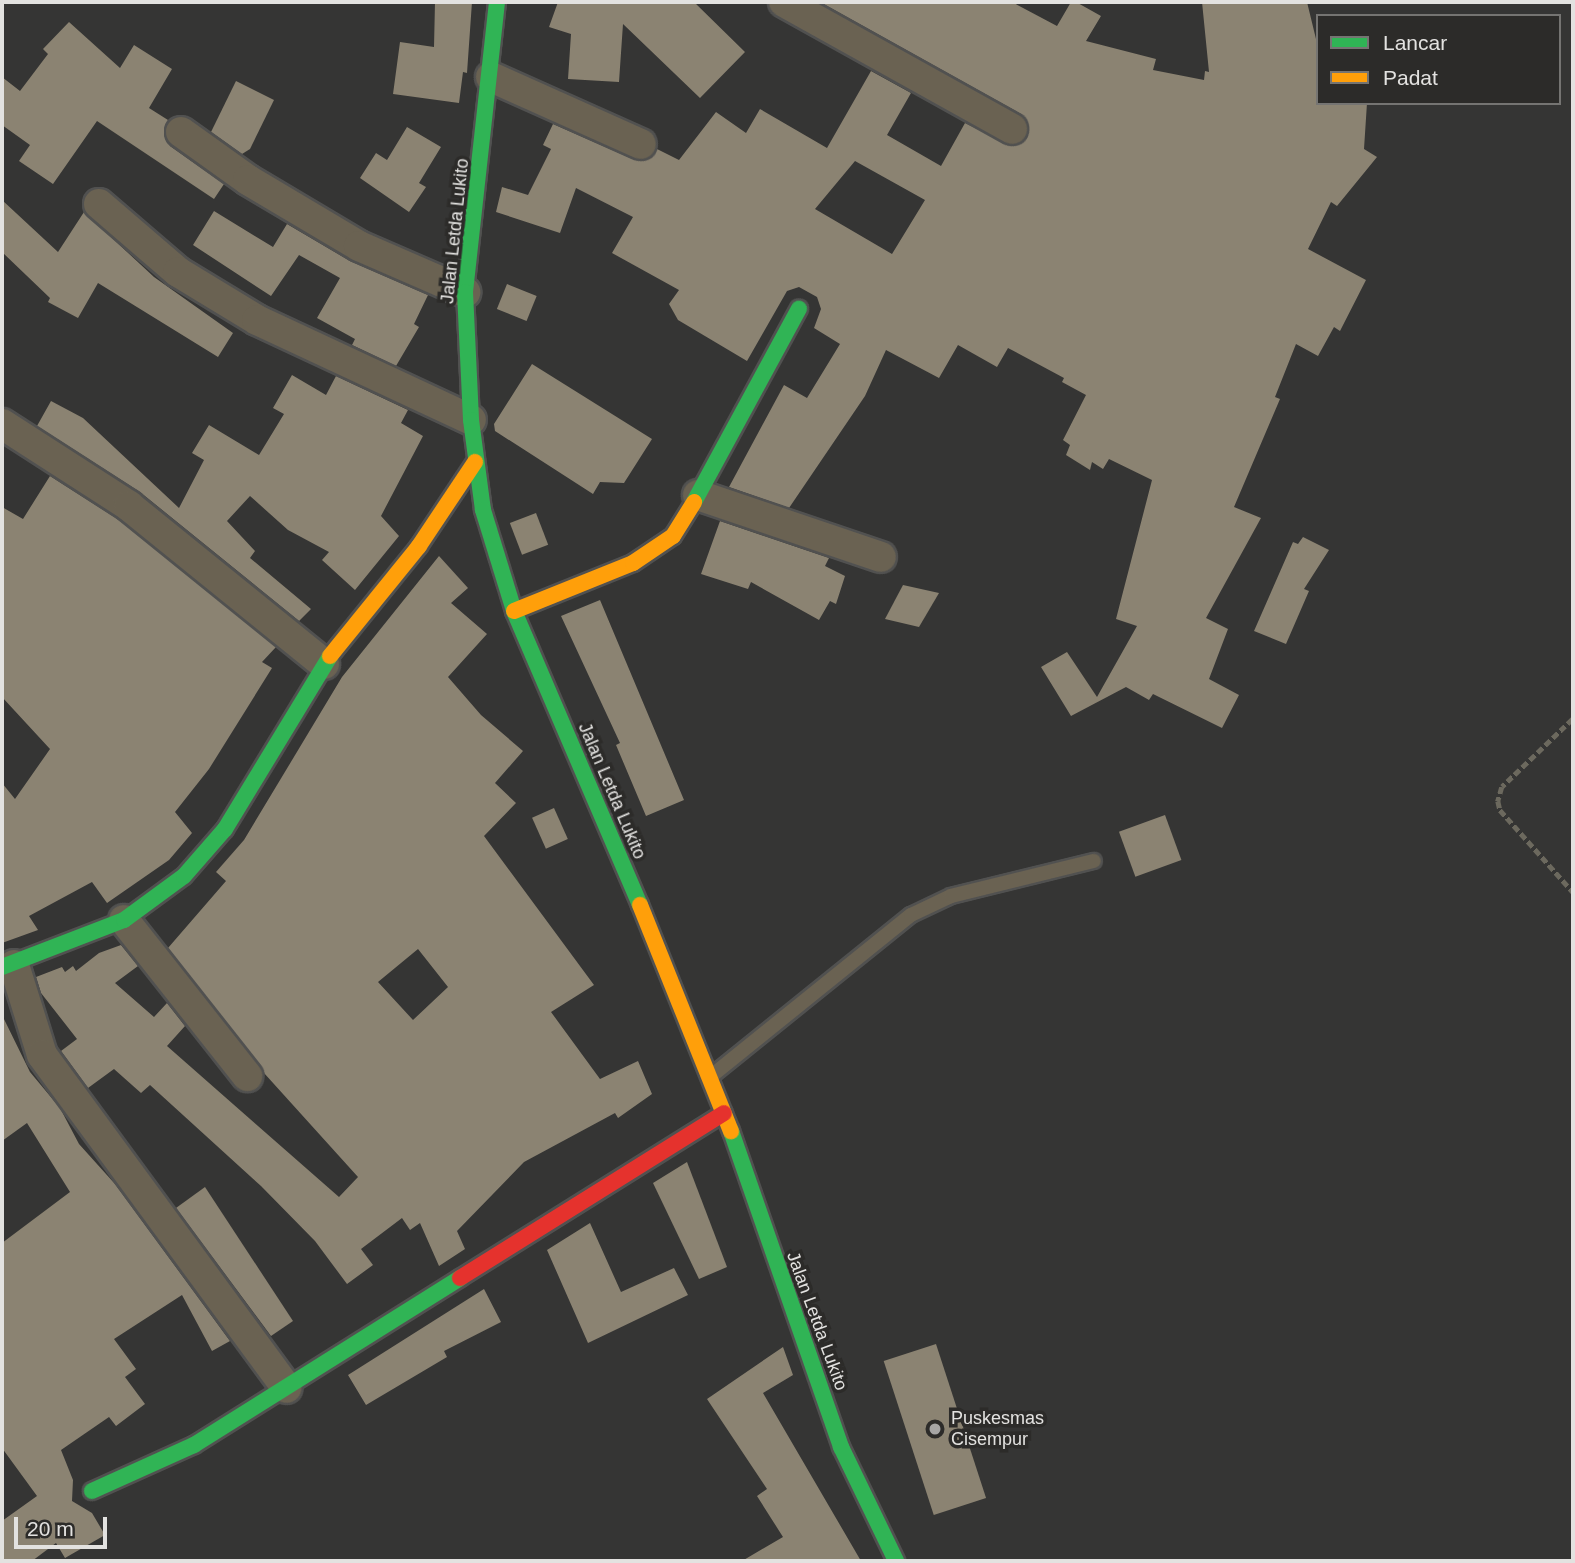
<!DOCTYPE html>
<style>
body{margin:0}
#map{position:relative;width:1575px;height:1563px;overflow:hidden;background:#353534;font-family:Helvetica,sans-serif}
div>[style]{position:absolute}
.building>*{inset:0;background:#8b8372;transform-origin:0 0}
.path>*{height:4.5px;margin-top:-2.25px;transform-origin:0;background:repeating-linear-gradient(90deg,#6c695e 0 7px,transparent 0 10.5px)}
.roads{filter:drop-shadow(2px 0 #515150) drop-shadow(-2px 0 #515150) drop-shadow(0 2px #515150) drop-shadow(0 -2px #515150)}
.lane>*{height:14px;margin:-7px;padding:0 7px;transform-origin:7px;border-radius:7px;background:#6a6252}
.street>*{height:30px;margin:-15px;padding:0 15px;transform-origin:15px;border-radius:15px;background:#6a6252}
.fast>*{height:16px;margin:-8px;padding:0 8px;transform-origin:8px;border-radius:8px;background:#30b455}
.slow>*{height:16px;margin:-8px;padding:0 8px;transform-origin:8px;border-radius:8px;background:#ff9f0a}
.jam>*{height:16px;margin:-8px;padding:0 8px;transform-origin:8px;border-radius:8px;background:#e5322d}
.dots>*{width:19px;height:19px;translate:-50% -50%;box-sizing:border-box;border:4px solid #2c2b29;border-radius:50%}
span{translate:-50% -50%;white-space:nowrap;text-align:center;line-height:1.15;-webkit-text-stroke:7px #2c2b29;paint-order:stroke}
.street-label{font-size:18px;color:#e3e2e0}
.poi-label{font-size:18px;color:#e3e2e0}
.left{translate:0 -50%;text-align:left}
.frame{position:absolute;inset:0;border:4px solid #e3e2e0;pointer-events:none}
.legend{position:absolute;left:1316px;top:14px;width:245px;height:91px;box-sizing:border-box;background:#2c2b29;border:2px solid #757472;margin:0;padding:9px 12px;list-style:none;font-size:21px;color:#e3e2e0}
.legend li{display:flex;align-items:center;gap:14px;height:35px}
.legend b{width:35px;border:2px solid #757472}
.scale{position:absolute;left:14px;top:1517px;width:93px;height:32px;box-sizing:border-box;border:4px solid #e3e2e0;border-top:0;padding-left:9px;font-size:21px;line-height:24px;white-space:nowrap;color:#e3e2e0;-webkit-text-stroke:5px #2c2b29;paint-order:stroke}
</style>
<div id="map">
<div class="building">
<i style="clip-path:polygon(435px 2px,472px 2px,467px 73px,463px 72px,459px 103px,393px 94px,400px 42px,434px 47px)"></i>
<i style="clip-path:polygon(558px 2px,694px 2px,745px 52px,700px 98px,623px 24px,619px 82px,568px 79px,571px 34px,549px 27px)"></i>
<i style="clip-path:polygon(evenodd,820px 2px,1012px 2px,1057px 26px,1071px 2px,1076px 2px,1101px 16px,1086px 41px,1156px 59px,1153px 70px,1204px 80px,1205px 71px,1209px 72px,1202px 2px,1307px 2px,1316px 39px,1318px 103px,1367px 103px,1364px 149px,1377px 157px,1337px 206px,1331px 202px,1308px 249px,1366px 280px,1340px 331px,1334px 327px,1318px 356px,1296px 344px,1275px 397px,1280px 399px,1234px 507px,1261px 518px,1206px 618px,1228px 629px,1209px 679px,1239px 695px,1222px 728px,1153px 694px,1149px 700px,1126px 687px,1071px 716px,1041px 667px,1067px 652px,1097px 697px,1137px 626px,1116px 619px,1152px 480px,1109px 459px,1103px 469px,1092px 462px,1090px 470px,1066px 455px,1070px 445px,1063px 440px,1086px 395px,1062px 382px,1064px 378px,1008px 348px,997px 367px,958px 345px,939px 378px,886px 350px,865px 396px,789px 508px,729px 487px,784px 385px,807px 398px,840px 344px,814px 328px,821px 309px,817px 297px,799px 287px,787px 291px,747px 361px,678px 320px,669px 304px,679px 290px,612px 253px,633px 217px,576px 188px,560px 233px,496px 212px,502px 187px,528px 195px,551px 149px,543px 145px,553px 124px,635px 160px,651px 158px,657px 149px,679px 160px,716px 112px,746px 133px,760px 109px,827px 148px,871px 71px,911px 93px,887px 135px,941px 166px,965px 123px,1012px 146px,1027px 138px,1029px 128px,1021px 114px,820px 2px,855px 161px,925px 200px,892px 254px,815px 209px,855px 161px)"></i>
<i style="clip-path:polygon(69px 22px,120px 68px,134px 45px,172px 69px,149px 108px,168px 120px,164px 131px,170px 146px,224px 184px,214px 199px,97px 121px,53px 184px,19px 161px,30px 145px,2px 125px,2px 77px,20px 91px,48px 54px,43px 49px)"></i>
<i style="clip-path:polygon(236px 81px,274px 100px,250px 149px,242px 154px,211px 132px)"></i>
<i style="clip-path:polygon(407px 127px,441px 147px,419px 183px,426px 187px,409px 212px,360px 178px,376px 153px,387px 160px)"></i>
<i style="clip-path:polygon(2px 200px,58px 252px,84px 212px,154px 277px,233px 333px,218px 357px,98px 283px,78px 318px,48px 302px,50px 298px,2px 252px)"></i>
<i style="clip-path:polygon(214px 211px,273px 247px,287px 224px,350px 261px,428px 295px,414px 324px,419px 327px,396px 366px,352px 345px,355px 339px,317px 318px,340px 278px,299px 255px,271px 296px,193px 245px)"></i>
<i style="left:507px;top:284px;width:32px;height:27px;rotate:22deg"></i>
<i style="clip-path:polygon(532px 364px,652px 439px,624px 483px,600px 482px,593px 494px,495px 431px,494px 424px)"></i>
<i style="clip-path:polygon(292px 375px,326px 395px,336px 376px,408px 410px,401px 423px,423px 436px,381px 516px,399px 536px,355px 590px,322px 560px,329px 552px,288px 530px,250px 496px,227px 521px,255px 551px,250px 558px,311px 609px,299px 621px,140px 492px,37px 426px,51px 401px,83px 418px,179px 508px,204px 460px,192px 453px,209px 425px,259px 455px,284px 414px,273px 408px)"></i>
<i style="clip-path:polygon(50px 476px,119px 520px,276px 647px,262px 662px,272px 668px,209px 769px,175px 812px,192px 833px,169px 860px,107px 903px,92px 882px,29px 916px,38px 930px,2px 943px,2px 783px,15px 799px,50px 749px,2px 697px,2px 507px,23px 519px)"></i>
<i style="left:536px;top:513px;width:34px;height:28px;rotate:69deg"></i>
<i style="clip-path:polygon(720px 521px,829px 558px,825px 566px,845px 576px,836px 604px,830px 601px,819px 620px,751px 582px,748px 589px,701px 574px)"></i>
<i style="clip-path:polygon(1303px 537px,1329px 550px,1304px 589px,1309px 591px,1286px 644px,1254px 631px,1293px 542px,1298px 544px)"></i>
<i style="clip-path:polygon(evenodd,439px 556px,468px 588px,451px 603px,487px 634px,448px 677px,481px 715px,523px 751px,495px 783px,516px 803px,484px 836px,594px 985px,551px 1012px,600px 1079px,638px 1061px,652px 1094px,618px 1118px,615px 1113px,524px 1162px,457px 1231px,465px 1249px,439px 1266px,420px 1223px,410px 1230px,402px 1218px,361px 1249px,373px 1265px,347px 1284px,315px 1241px,261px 1186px,150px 1085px,141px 1093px,114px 1069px,88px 1088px,61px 1051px,77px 1039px,41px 993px,36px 977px,62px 967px,65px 972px,73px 966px,76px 971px,99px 953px,121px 945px,138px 966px,115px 983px,154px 1017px,167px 1003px,185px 1026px,167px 1046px,339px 1197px,358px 1177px,264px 1073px,168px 948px,226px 881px,216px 872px,244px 840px,342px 677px,439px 556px,418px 949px,448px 987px,413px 1020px,378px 982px,418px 949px)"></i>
<i style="clip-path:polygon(903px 585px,939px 593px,919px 627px,885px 619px)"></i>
<i style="clip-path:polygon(600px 600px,684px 800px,646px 816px,616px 745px,620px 743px,561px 616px)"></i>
<i style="left:554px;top:808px;width:34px;height:24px;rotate:66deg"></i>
<i style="left:1165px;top:815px;width:48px;height:49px;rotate:70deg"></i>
<i style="clip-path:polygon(2px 1015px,30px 1072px,60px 1108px,79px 1144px,115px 1184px,230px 1341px,212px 1351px,182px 1295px,114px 1339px,136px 1369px,125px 1377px,145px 1404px,116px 1426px,109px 1417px,61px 1450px,73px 1480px,72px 1501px,92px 1513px,105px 1535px,65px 1558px,56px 1543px,32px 1561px,2px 1561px,2px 1521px,37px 1496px,2px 1448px,2px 1243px,70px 1192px,27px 1123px,2px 1141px)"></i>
<i style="clip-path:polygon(687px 1162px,727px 1267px,699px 1279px,653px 1183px)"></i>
<i style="clip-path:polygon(205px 1187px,293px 1321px,271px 1336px,176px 1208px)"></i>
<i style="clip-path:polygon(590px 1223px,621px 1292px,674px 1268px,688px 1295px,588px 1343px,547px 1250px)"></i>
<i style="clip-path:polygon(484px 1289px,501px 1322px,444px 1351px,447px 1357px,366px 1405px,348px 1375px)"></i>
<i style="left:936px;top:1344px;width:162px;height:55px;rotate:72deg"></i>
<i style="clip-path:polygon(783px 1347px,793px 1375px,763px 1393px,861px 1561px,742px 1561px,783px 1537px,757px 1496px,767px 1489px,707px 1399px)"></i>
</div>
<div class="path">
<i style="left:1573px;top:719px;width:98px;rotate:136.2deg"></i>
<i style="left:1502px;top:787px;width:15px;rotate:106deg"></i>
<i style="left:1498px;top:801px;width:9px;rotate:77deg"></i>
<i style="left:1500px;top:810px;width:110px;rotate:48.3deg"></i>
</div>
<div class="roads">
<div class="lane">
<i style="left:715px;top:1073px;width:252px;rotate:-38.9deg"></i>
<i style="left:911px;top:915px;width:44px;rotate:-25.4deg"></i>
<i style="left:951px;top:896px;width:147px;rotate:-13.8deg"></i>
</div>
<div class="street">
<i style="left:784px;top:2px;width:261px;rotate:29.1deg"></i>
<i style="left:491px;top:77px;width:164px;rotate:24.1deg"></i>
<i style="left:181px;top:132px;width:82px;rotate:35.6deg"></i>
<i style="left:248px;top:180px;width:129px;rotate:30.7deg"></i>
<i style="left:359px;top:246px;width:116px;rotate:23.5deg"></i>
<i style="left:99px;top:204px;width:104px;rotate:40.7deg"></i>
<i style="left:178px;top:272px;width:92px;rotate:31.3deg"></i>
<i style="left:257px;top:320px;width:236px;rotate:25deg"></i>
<i style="left:2px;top:424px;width:151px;rotate:32.8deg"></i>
<i style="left:129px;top:506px;width:251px;rotate:39deg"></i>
<i style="left:698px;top:495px;width:193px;rotate:18.7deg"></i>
<i style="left:124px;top:920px;width:199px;rotate:51.7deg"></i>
<i style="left:14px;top:965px;width:94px;rotate:72.7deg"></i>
<i style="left:42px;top:1055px;width:413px;rotate:53.7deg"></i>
</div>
<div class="fast">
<i style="left:497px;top:2px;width:292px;rotate:96.3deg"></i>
<i style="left:465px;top:292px;width:128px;rotate:87.3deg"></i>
<i style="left:471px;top:420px;width:91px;rotate:82.4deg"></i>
<i style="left:483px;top:510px;width:106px;rotate:72.9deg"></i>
<i style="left:514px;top:611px;width:320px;rotate:66.8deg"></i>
<i style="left:694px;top:502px;width:220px;rotate:-61.5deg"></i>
<i style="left:2px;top:967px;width:131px;rotate:-21.1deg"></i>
<i style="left:124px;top:920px;width:74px;rotate:-36.3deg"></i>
<i style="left:184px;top:876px;width:62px;rotate:-48.9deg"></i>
<i style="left:225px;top:829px;width:202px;rotate:-58.7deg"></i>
<i style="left:731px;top:1131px;width:335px;rotate:70.8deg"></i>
<i style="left:841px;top:1447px;width:127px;rotate:64.2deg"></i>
<i style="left:92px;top:1491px;width:112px;rotate:-24.3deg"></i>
<i style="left:194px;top:1445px;width:314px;rotate:-32.1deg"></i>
</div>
<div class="slow">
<i style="left:514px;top:611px;width:128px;rotate:-22deg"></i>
<i style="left:633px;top:563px;width:48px;rotate:-34deg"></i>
<i style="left:673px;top:536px;width:40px;rotate:-58deg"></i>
<i style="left:330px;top:656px;width:141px;rotate:-51deg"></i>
<i style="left:419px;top:546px;width:101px;rotate:-56.3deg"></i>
<i style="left:640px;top:905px;width:244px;rotate:68.1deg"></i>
</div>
<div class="jam">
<i style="left:460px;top:1278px;width:311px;rotate:-32deg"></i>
</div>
</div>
<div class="dots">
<i style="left:935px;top:1429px;background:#a6a5a4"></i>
</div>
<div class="street-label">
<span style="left:455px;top:231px;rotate:-84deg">Jalan Letda Lukito</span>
<span style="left:612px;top:791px;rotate:67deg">Jalan Letda Lukito</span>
<span style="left:817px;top:1321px;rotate:70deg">Jalan Letda Lukito</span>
</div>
<div class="poi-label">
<span class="left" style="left:951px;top:1429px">Puskesmas<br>Cisempur</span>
</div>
<div class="frame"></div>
<ul class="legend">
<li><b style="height:9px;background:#30b455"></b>Lancar</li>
<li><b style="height:9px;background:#ff9f0a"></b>Padat</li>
</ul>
<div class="scale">20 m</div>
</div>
